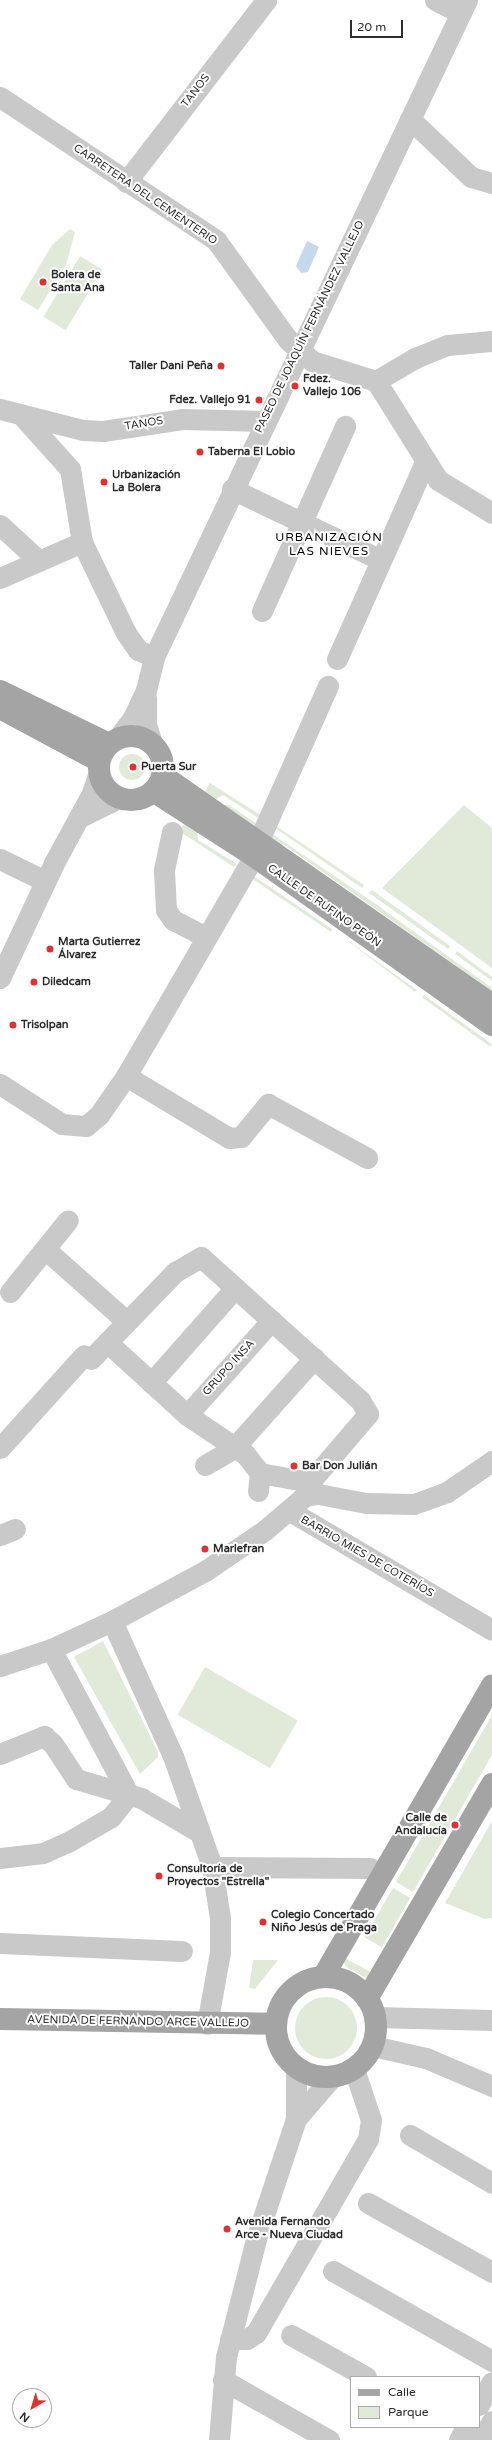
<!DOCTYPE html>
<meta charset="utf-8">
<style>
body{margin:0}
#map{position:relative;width:492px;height:2440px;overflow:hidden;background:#fff;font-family:"Varela Round",sans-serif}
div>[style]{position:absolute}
.green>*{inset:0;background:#e1ead9;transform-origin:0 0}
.round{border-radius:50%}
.water>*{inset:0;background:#c5d9ea}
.minor>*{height:21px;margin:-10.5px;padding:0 10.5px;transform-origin:10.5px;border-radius:10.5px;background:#c9c9c9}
.major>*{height:22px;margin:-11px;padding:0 11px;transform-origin:11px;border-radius:11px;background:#a4a4a4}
.major>.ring{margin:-11px;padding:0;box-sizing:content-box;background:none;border:22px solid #a4a4a4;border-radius:50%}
.dots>*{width:11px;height:11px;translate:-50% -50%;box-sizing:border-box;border:2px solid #fff;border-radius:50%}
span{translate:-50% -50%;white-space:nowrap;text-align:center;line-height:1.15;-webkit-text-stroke:4px #fff;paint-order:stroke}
.street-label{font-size:11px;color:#2c2c2c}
.poi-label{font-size:11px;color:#2c2c2c;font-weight:700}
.left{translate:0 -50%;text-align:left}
.right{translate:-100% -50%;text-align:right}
.neighbourhood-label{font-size:12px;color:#000;letter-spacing:1px}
.legend{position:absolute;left:350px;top:2376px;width:130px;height:52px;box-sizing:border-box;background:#fff;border:1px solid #ababab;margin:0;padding:5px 7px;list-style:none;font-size:12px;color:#2c2c2c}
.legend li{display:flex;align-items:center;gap:8px;height:20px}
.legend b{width:20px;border:1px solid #ababab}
.north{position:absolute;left:12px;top:2388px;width:40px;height:40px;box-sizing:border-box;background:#fff;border:1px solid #ababab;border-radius:50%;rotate:218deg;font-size:11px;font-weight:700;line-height:16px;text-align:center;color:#2c2c2c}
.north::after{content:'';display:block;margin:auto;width:14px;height:18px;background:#e22f30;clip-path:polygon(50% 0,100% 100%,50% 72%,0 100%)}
.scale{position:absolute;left:350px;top:20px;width:53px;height:18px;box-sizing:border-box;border:2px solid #2c2c2c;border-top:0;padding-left:5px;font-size:12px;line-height:14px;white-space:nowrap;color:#2c2c2c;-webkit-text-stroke:3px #fff;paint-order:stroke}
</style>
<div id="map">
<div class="green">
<i style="clip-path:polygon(70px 229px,75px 232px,66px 265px,38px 310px,20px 299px,52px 245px)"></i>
<i style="left:80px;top:256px;width:26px;height:71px;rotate:31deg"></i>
<i class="round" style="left:119px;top:754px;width:26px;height:26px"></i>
<i style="clip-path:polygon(210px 783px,262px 816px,260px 819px,223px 795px,213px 801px,201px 797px)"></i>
<i style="clip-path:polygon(224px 805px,229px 805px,257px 824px,253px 826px)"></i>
<i style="clip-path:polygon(464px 805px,492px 828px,492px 968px,382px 888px)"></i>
<i style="clip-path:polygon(188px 818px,197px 829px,198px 840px,237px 864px,234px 867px,179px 831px)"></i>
<i style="clip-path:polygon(276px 826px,364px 885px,362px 888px,275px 828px)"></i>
<i style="clip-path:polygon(272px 834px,373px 902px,492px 988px,492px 991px,283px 844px,280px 848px,272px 840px)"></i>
<i style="left:252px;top:875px;width:97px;height:3px;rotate:34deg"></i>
<i style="clip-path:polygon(372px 890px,450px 946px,448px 949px,369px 893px)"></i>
<i style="clip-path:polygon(340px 935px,417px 990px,415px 992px)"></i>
<i style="clip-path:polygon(457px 951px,492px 977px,492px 981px,455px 954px)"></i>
<i style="left:424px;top:995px;width:84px;height:3px;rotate:36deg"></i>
<i style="clip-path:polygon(103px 1641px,158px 1752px,158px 1757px,140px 1774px,74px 1657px)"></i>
<i style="left:205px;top:1667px;width:107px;height:55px;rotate:30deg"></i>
<i style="clip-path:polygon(492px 1715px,492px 1755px,413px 1892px,396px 1882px)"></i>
<i style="clip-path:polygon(492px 1821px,492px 1918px,485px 1919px,445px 1903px)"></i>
<i style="left:393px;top:1888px;width:20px;height:57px;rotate:30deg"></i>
<i style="clip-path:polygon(343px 1957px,376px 1975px,368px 1979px,345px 1966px)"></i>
<i style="clip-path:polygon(253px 1960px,278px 1960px,255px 1989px,249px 1988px)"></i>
<i class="round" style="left:295px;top:1997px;width:62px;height:62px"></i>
</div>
<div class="water">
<i style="clip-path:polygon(307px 241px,319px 247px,308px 272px,301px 273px,296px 266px)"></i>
</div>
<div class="minor">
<i style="left:435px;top:0;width:29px;rotate:27deg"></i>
<i style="left:0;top:97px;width:259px;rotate:33.5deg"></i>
<i style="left:216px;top:240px;width:123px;rotate:54.2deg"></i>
<i style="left:288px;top:340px;width:32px;rotate:41deg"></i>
<i style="left:312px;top:361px;width:67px;rotate:17.4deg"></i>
<i style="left:376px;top:381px;width:45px;rotate:-30.5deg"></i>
<i style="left:415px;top:358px;width:35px;rotate:-22deg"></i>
<i style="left:448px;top:345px;width:44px;rotate:-5.2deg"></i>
<i style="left:410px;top:119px;width:84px;rotate:43.6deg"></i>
<i style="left:471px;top:177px;width:22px;rotate:16deg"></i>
<i style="left:126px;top:182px;width:230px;rotate:-52.4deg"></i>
<i style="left:376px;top:381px;width:117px;rotate:57.9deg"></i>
<i style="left:438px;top:480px;width:63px;rotate:31.4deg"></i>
<i style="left:0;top:409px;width:86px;rotate:14.2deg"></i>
<i style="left:83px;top:430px;width:20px;rotate:3deg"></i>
<i style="left:103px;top:431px;width:80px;rotate:-8.6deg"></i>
<i style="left:182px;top:419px;width:84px;rotate:1.4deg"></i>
<i style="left:24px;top:418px;width:69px;rotate:48deg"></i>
<i style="left:70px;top:469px;width:74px;rotate:80.7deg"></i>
<i style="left:82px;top:542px;width:101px;rotate:64.2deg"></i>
<i style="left:126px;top:633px;width:21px;rotate:55deg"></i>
<i style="left:138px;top:650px;width:17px;rotate:24deg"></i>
<i style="left:232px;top:489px;width:165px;rotate:25.5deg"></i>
<i style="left:0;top:525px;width:52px;rotate:42.6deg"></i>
<i style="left:0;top:578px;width:90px;rotate:-23.7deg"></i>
<i style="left:262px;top:611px;width:203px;rotate:-65.8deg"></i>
<i style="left:337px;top:659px;width:216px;rotate:-65.9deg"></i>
<i style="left:146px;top:697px;width:27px;rotate:90deg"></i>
<i style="left:146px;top:724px;width:21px;rotate:73deg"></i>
<i style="left:117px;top:739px;width:26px;rotate:-53deg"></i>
<i style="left:133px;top:718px;width:31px;rotate:-65deg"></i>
<i style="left:146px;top:690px;width:34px;rotate:-76deg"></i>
<i style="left:154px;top:657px;width:728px;rotate:-64.53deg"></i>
<i style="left:80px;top:817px;width:43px;rotate:-26deg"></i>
<i style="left:172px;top:832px;width:40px;rotate:102deg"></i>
<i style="left:164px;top:871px;width:39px;rotate:87deg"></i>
<i style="left:166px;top:910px;width:12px;rotate:55deg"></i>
<i style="left:173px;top:920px;width:37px;rotate:27deg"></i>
<i style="left:259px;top:840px;width:169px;rotate:-65.9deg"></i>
<i style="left:0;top:859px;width:50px;rotate:26.1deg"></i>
<i style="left:0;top:978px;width:127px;rotate:-64.8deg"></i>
<i style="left:54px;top:863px;width:80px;rotate:-61.5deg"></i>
<i style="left:92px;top:793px;width:23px;rotate:-72deg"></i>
<i style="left:126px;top:1076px;width:120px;rotate:31deg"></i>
<i style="left:229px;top:1138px;width:12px;rotate:-5deg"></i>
<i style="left:241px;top:1137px;width:43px;rotate:-50.7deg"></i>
<i style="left:268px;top:1104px;width:113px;rotate:28.6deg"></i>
<i style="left:0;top:1084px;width:74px;rotate:32.8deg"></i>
<i style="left:62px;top:1124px;width:24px;rotate:5deg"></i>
<i style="left:86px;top:1126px;width:17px;rotate:-40deg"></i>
<i style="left:99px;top:1115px;width:47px;rotate:-55.3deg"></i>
<i style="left:126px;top:1076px;width:255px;rotate:-59.8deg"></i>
<i style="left:45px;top:1249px;width:108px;rotate:41.6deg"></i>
<i style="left:10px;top:1292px;width:92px;rotate:-51.1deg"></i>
<i style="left:91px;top:1359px;width:121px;rotate:-46deg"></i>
<i style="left:175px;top:1272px;width:30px;rotate:-30deg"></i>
<i style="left:201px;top:1257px;width:214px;rotate:42deg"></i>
<i style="left:360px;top:1400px;width:16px;rotate:60deg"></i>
<i style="left:368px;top:1414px;width:89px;rotate:130.5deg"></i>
<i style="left:310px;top:1482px;width:51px;rotate:-169.8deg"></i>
<i style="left:260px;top:1473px;width:24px;rotate:-128deg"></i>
<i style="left:245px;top:1454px;width:70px;rotate:-146.1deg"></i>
<i style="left:187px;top:1415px;width:108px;rotate:-137.6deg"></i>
<i style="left:151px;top:1383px;width:127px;rotate:-48.5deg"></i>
<i style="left:187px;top:1415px;width:127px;rotate:-48.2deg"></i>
<i style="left:0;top:1448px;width:125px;rotate:-47.9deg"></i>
<i style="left:205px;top:1465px;width:32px;rotate:-30deg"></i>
<i style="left:233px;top:1449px;width:122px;rotate:-48.3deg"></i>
<i style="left:258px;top:1491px;width:18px;rotate:-84deg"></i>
<i style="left:290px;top:1511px;width:234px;rotate:30.5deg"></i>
<i style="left:0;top:1535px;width:16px;rotate:-22deg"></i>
<i style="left:112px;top:1621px;width:148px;rotate:65.7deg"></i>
<i style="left:173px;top:1756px;width:118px;rotate:70.6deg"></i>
<i style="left:212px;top:1867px;width:52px;rotate:81.1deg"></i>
<i style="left:220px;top:1918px;width:34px;rotate:90deg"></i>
<i style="left:220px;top:1952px;width:73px;rotate:100.2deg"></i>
<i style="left:51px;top:1649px;width:166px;rotate:61.9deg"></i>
<i style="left:0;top:1666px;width:54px;rotate:-18.4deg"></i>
<i style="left:51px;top:1649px;width:67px;rotate:-24.7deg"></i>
<i style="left:112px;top:1621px;width:106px;rotate:-28.3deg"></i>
<i style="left:205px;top:1571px;width:73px;rotate:-34.3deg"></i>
<i style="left:265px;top:1530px;width:52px;rotate:-40.4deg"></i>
<i style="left:305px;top:1496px;width:13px;rotate:-9deg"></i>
<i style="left:318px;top:1494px;width:49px;rotate:10.6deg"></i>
<i style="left:366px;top:1503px;width:48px;rotate:1.2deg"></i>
<i style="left:414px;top:1504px;width:35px;rotate:-20deg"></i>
<i style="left:447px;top:1492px;width:55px;rotate:-34.6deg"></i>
<i style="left:0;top:1754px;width:48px;rotate:-22.2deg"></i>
<i style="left:44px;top:1736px;width:12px;rotate:42deg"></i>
<i style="left:53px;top:1744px;width:42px;rotate:56.7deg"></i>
<i style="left:76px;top:1779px;width:68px;rotate:16.3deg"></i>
<i style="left:141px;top:1798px;width:67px;rotate:30.4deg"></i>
<i style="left:0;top:1858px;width:43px;rotate:-6.6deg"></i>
<i style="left:43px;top:1853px;width:27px;rotate:-24deg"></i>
<i style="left:68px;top:1842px;width:50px;rotate:-30.2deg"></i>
<i style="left:111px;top:1817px;width:28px;rotate:-51deg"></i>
<i style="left:212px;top:1867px;width:158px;rotate:0.4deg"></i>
<i style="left:0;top:1943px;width:182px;rotate:2.5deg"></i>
<i style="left:375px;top:2017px;width:117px;rotate:1.5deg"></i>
<i style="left:373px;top:2046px;width:54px;rotate:12.8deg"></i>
<i style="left:426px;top:2058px;width:72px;rotate:23deg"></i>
<i style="left:296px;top:2067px;width:52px;rotate:90deg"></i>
<i style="left:410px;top:2135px;width:95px;rotate:30.3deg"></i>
<i style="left:368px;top:2203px;width:142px;rotate:29.1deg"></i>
<i style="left:333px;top:2271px;width:183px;rotate:29.5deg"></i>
<i style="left:291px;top:2335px;width:86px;rotate:29.2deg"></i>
<i style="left:230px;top:2339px;width:17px"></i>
<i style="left:247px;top:2339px;width:11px;rotate:-34deg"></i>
<i style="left:256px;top:2333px;width:224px;rotate:-60deg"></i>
<i style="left:368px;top:2139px;width:19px;rotate:-81deg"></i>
<i style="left:371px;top:2120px;width:54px;rotate:-108.4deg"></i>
<i style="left:223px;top:2380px;width:122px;rotate:29.5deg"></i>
<i style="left:479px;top:2405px;width:26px;rotate:-61deg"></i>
<i style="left:219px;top:2440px;width:83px;rotate:-85.2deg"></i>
<i style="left:226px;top:2357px;width:122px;rotate:-75.7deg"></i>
<i style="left:256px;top:2239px;width:126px;rotate:-71.6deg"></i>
<i style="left:296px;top:2119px;width:55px;rotate:-49.4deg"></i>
<i style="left:459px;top:2440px;width:15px;rotate:-62deg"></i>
<i style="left:481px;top:2440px;width:22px;rotate:-60deg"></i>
</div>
<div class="major">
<i style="left:0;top:691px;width:121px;rotate:25.9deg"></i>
<i style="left:0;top:708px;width:112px;rotate:28.2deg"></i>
<i class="ring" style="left:99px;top:736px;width:42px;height:42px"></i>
<i style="left:162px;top:775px;width:402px;rotate:34.8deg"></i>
<i style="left:153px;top:791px;width:120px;rotate:32.8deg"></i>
<i style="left:254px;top:856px;width:292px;rotate:35.4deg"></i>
<i class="ring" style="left:276px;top:1977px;width:78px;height:78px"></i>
<i style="left:323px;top:1977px;width:337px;rotate:-59.9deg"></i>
<i style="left:367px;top:1999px;width:249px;rotate:-59.8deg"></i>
<i style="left:0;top:2019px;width:276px;rotate:1deg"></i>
</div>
<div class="dots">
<i style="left:43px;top:282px;background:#e22f30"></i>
<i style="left:221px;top:366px;background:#e22f30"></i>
<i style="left:295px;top:386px;background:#e22f30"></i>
<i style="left:259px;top:400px;background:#e22f30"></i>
<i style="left:200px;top:452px;background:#e22f30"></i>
<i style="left:104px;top:482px;background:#e22f30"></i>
<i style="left:133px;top:767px;background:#e22f30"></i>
<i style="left:50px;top:949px;background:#e22f30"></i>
<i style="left:34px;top:982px;background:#e22f30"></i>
<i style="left:13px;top:1025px;background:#e22f30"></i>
<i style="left:294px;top:1466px;background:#e22f30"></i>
<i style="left:205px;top:1549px;background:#e22f30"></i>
<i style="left:455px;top:1825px;background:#e22f30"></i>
<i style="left:159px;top:1876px;background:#e22f30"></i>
<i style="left:263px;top:1922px;background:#e22f30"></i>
<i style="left:227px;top:2229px;background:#e22f30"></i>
</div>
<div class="street-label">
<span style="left:196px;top:91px;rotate:-52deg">TANOS</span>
<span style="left:145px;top:195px;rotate:34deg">CARRETERA DEL CEMENTERIO</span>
<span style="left:310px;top:327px;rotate:-64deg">PASEO DE JOAQUÍN FERNÁNDEZ VALLEJO</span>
<span style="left:144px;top:424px;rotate:-9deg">TANOS</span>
<span style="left:324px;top:906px;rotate:35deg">CALLE DE RUFINO PEÓN</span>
<span style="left:229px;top:1368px;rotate:-48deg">GRUPO INSA</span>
<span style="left:367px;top:1557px;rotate:30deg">BARRIO MIES DE COTERÍOS</span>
<span style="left:138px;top:2022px;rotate:1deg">AVENIDA DE FERNANDO ARCE VALLEJO</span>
</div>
<div class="poi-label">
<span class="left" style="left:51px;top:282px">Bolera de<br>Santa Ana</span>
<span class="right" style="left:213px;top:366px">Taller Dani Peña</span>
<span class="left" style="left:303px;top:386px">Fdez.<br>Vallejo 106</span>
<span class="right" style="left:251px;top:400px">Fdez. Vallejo 91</span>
<span class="left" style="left:208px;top:452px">Taberna El Lobio</span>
<span class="left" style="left:112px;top:482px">Urbanización<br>La Bolera</span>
<span class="left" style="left:141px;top:767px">Puerta Sur</span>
<span class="left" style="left:58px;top:949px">Marta Gutierrez<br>Álvarez</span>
<span class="left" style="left:42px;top:982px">Diledcam</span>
<span class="left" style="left:21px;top:1025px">Trisolpan</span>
<span class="left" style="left:302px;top:1466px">Bar Don Julián</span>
<span class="left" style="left:213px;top:1549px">Marlefran</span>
<span class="right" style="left:447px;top:1825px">Calle de<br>Andalucía</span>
<span class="left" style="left:167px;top:1876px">Consultoría de<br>Proyectos "Estrella"</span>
<span class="left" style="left:271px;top:1922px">Colegio Concertado<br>Niño Jesús de Praga</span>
<span class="left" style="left:235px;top:2229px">Avenida Fernando<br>Arce - Nueva Ciudad</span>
</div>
<div class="neighbourhood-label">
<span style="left:329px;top:545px">URBANIZACIÓN<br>LAS NIEVES</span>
</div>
<ul class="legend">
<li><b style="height:5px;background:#a4a4a4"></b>Calle</li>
<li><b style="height:11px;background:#e1ead9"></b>Parque</li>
</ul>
<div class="north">N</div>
<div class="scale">20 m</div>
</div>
